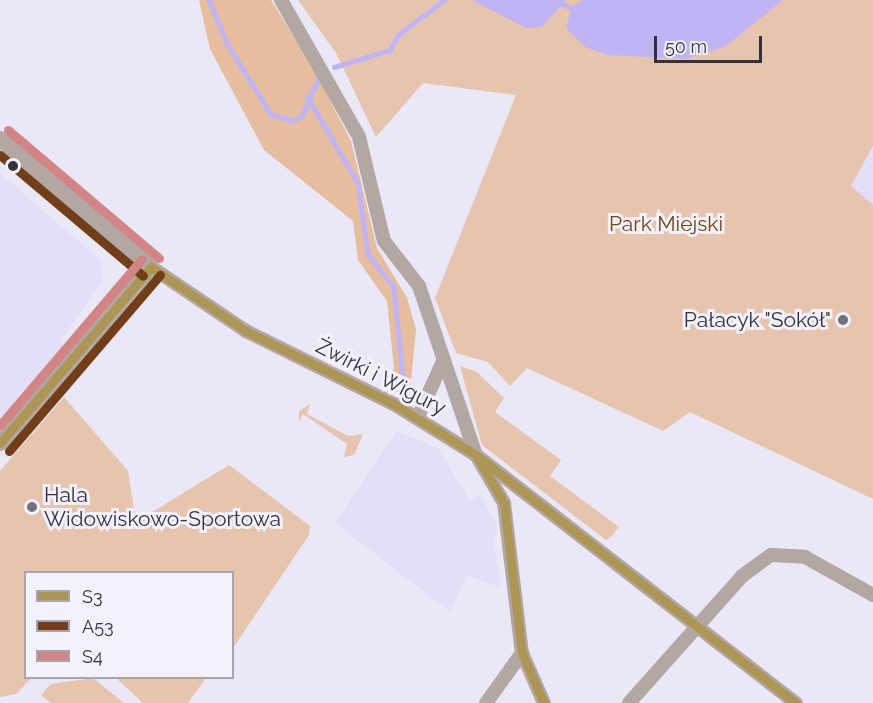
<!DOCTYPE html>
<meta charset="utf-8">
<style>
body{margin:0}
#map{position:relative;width:873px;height:703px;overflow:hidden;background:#eae7f7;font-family:Raleway,sans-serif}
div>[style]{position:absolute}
.built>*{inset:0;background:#e3dff9}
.green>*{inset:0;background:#e6c4ae}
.forest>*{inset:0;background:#e6bd9f}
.water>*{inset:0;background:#c1b4f4}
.stream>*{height:4.5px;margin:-2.25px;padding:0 2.25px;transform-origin:2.25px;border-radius:2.25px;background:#c1b4f4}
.minor>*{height:14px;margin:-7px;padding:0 7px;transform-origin:7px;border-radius:7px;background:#b2a7a2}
.tertiary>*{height:16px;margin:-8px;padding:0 8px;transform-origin:8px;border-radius:8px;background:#b2a7a2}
.bus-1>*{height:9px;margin:-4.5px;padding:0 4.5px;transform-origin:4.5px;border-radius:4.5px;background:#ad9655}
.bus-2>*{height:9px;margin:-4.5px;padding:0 4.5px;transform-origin:4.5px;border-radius:4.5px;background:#713e19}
.bus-3>*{height:9px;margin:-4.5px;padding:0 4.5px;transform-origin:4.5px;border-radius:4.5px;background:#d38586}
.dots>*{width:16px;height:16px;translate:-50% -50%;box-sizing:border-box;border:3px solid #f3f1fc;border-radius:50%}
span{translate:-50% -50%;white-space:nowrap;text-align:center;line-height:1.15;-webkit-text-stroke:6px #f3f1fc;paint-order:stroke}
.park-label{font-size:21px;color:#754614}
.poi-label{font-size:21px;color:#33313c}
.right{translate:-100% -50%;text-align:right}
.left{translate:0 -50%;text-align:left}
.street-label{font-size:21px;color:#33313c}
.legend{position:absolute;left:24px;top:571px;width:210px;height:108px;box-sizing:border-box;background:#f3f1fc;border:2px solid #a6a4af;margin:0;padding:8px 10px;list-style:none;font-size:18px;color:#33313c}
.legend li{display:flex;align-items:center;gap:12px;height:30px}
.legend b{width:30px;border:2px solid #a6a4af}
.scale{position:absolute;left:654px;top:36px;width:108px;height:27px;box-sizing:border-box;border:3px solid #33313c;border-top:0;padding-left:8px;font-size:18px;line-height:21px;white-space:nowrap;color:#33313c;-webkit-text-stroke:4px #f3f1fc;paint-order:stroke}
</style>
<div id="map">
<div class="built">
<i style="clip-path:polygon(873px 146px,873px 205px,851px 186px)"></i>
<i style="clip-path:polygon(0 173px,100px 260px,103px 281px,59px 342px,68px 348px,0 427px)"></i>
<i style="clip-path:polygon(396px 431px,438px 448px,470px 500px,480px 494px,497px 526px,494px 543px,501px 588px,467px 575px,450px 612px,335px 523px)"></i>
</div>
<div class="green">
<i style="clip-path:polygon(298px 0,873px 0,873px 146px,851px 186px,873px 205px,873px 499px,690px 412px,663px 431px,527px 368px,510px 386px,488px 362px,456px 353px,435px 298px,516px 95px,423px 83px,376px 137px,336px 53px)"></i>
<i style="clip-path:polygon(460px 366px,477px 372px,504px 398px,495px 412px,561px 460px,550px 476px,619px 527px,611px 537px,606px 540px,482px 445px)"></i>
<i style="clip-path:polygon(64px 397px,128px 471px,136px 522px,229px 465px,310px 526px,309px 535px,233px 648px,232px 572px,26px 572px,26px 678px,31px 678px,16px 694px,0 697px,0 471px)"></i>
<i style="clip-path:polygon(310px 404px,307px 414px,348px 436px,363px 434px,354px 455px,344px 457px,347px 444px,303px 414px,299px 422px,299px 411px)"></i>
<i style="clip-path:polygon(93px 678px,124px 703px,51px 703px,41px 695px,51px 684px)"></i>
<i style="clip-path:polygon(116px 678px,206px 678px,188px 703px,143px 703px)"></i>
</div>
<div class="forest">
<i style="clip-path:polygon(199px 0,271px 0,312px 66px,351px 141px,377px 248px,407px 298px,416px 329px,410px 391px,386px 383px,394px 368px,387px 301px,358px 260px,353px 221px,264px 150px,210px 49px)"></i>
</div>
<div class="water">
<i style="clip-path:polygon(472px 0,565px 0,565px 1px,542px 27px,526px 28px)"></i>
<i style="clip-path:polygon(584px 0,783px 0,726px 46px,686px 59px,608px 55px,585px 47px,566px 28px,572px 6px)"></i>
</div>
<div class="stream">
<i style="left:209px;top:0;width:49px;rotate:67.1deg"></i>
<i style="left:228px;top:45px;width:81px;rotate:58.1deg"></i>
<i style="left:271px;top:114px;width:22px;rotate:18deg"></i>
<i style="left:292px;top:121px;width:11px;rotate:-27deg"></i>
<i style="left:302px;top:116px;width:43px;rotate:-66.4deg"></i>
<i style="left:552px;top:0;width:27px;rotate:22deg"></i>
<i style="left:334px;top:67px;width:59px;rotate:-16.9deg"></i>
<i style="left:390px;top:50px;width:17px;rotate:-62deg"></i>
<i style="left:398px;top:35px;width:58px;rotate:-37.3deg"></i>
<i style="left:307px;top:96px;width:101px;rotate:59.6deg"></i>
<i style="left:358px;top:183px;width:72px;rotate:82deg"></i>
<i style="left:368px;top:254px;width:42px;rotate:51.8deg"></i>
<i style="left:394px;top:287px;width:101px;rotate:84.3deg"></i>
</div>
<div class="minor">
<i style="left:281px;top:0;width:158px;rotate:60.3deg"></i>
<i style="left:359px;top:137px;width:107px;rotate:76.5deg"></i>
<i style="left:384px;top:241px;width:57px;rotate:52.1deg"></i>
<i style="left:419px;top:286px;width:178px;rotate:71.4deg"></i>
<i style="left:476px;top:455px;width:56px;rotate:59.7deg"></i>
<i style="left:504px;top:503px;width:151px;rotate:83.2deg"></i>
<i style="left:522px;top:653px;width:55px;rotate:66.3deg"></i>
<i style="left:151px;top:267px;width:115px;rotate:34deg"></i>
<i style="left:246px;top:331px;width:165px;rotate:26.3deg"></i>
<i style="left:394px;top:404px;width:97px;rotate:31.9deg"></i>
<i style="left:476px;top:455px;width:405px;rotate:37.8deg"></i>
<i style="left:418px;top:417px;width:61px;rotate:-65.9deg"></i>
<i style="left:486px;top:703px;width:62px;rotate:-54.2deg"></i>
<i style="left:629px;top:703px;width:170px;rotate:-48.3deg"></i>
<i style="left:742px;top:576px;width:36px;rotate:-36deg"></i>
<i style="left:771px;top:555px;width:34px;rotate:3deg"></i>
<i style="left:805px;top:557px;width:78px;rotate:29.2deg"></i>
</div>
<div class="tertiary">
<i style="left:0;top:139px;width:198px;rotate:40.3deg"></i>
<i style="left:151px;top:267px;width:232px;rotate:130.6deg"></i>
</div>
<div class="bus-1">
<i style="left:151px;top:267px;width:115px;rotate:34deg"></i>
<i style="left:246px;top:331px;width:165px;rotate:26.3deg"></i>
<i style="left:394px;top:404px;width:97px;rotate:31.9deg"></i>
<i style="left:476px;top:455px;width:405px;rotate:37.8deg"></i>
<i style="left:0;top:443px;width:232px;rotate:-49.4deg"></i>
<i style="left:476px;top:455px;width:56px;rotate:59.7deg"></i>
<i style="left:504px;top:503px;width:151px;rotate:83.2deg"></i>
<i style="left:522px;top:653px;width:55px;rotate:66.3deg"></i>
</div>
<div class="bus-2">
<i style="left:0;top:155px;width:187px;rotate:40.2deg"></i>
<i style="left:9px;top:451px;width:232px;rotate:-49.4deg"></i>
</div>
<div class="bus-3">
<i style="left:8px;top:130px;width:198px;rotate:40.3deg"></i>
<i style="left:0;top:425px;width:218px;rotate:-49.5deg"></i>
</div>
<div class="dots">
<i style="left:13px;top:166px;background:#33313c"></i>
<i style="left:843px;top:320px;background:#73717d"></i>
<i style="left:32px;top:507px;background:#73717d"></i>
</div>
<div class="park-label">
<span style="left:666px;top:224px">Park Miejski</span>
</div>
<div class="poi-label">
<span class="right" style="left:831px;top:320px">Pałacyk "Sokół"</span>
<span class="left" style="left:44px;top:507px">Hala<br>Widowiskowo-Sportowa</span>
</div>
<div class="street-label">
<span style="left:381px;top:377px;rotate:27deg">Żwirki i Wigury</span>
</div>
<ul class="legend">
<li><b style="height:8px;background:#ad9655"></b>S3</li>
<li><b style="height:8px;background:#713e19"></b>A53</li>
<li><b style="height:8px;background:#d38586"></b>S4</li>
</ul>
<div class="scale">50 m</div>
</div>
